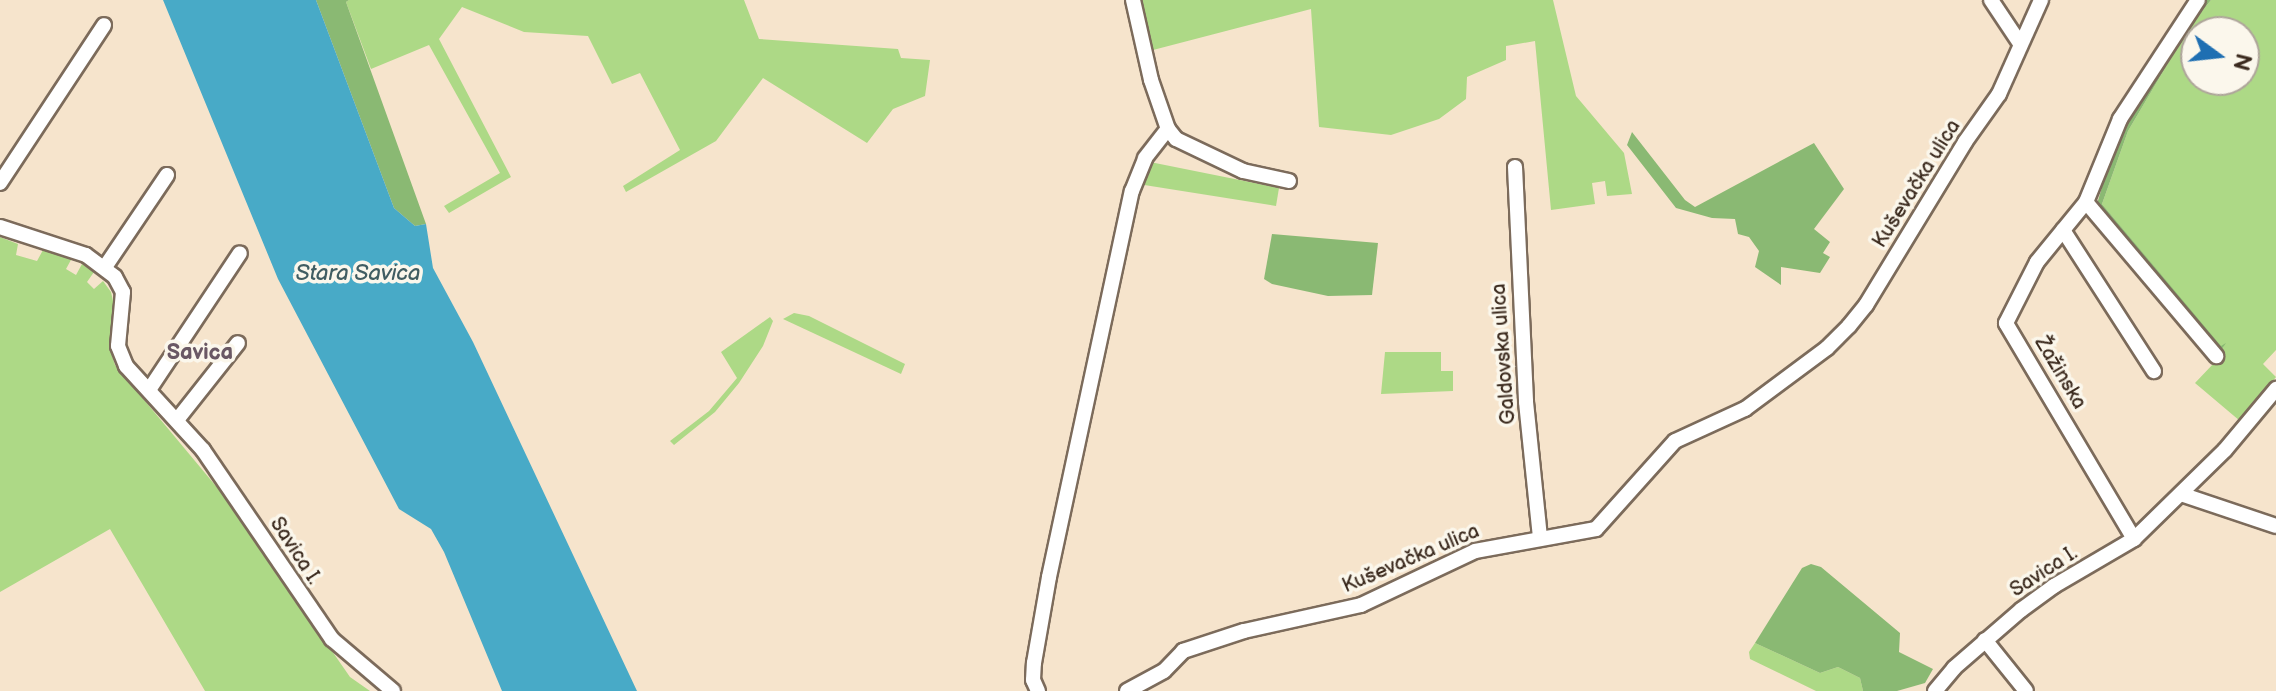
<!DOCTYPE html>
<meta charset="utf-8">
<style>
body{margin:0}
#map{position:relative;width:2276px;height:691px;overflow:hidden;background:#f6e4cc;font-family:"Balsamiq Sans",sans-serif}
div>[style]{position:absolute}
.green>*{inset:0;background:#add986}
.forest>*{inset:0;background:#8ab973}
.water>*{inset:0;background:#48aac7}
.roads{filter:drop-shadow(2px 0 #7c6b5b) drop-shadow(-2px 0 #7c6b5b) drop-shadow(0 2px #7c6b5b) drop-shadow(0 -2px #7c6b5b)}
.minor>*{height:14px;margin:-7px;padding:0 7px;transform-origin:7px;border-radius:7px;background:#fff}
span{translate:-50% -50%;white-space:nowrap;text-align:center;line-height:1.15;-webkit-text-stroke:7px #fbf7ec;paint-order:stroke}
.street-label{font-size:20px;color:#3b2a1e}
.water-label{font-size:22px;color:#405d62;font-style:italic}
.neighbourhood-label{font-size:22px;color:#6a5864;font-weight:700}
.north{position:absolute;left:2180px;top:16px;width:80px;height:80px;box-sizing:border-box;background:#fbf7ec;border:2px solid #aea59a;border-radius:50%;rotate:105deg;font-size:22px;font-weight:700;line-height:32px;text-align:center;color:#3b2a1e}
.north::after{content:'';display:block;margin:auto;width:28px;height:36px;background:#1f6fb2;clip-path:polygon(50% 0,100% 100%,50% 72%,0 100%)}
</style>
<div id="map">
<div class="green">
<i style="clip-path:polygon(349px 0,744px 0,759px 39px,898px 49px,901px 58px,930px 60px,925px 96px,893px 109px,867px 143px,763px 78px,716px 141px,626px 192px,623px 186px,680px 150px,640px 73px,612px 84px,588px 36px,524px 32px,462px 7px,439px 39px,511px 177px,449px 213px,444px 206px,500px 173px,429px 45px,371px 69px,346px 2px)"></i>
<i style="clip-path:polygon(1142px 0,1553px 0,1576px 96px,1624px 153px,1632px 194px,1607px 196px,1605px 181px,1592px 183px,1595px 204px,1551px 210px,1535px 41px,1506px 46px,1506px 60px,1467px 77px,1466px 99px,1439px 119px,1391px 135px,1319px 127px,1311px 9px,1153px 50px)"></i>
<i style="clip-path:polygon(evenodd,2211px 0,2276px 0,2276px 350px,2263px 364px,2276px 377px,2240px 421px,2195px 383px,2214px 363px,2224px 345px,2221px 347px,2102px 204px,2128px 131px,2190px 26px,2211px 0,2196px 32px,2244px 32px,2244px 80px,2196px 80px,2196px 32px)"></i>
<i style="clip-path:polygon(1150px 162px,1279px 188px,1276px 206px,1138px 184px)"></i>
<i style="clip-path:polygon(0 237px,18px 244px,16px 255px,37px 261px,43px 250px,72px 258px,66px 269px,76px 275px,82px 264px,94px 272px,87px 282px,94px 289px,103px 281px,111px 292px,115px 310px,110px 349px,115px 365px,225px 497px,350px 677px,370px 691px,205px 691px,110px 529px,0 592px)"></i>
<i style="clip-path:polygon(794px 313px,809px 316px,905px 364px,901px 374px,783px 319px)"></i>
<i style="clip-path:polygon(770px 317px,773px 321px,763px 346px,739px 383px,715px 412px,674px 445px,670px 441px,709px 411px,737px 378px,721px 352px)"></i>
<i style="clip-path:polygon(1385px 352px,1441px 352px,1441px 371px,1453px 371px,1453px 391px,1381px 394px)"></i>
<i style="clip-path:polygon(1755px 643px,1820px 673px,1838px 667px,1860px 678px,1863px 691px,1816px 691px,1750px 659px,1749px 652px)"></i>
</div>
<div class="forest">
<i style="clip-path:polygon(316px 0,349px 0,346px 2px,426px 224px,415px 226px,394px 208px)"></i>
<i style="clip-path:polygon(2205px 0,2211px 0,2190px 26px,2128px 131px,2102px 204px,2221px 346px,2226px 343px,2219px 353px,2096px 207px,2116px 141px,2188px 22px)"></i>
<i style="clip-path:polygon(1632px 132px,1685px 200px,1695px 207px,1814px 143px,1844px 189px,1814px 229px,1830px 242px,1823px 253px,1830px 257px,1820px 273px,1781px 267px,1781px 285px,1755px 267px,1759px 251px,1749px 237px,1738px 234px,1735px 219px,1712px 218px,1676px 208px,1627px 145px)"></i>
<i style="clip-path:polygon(1272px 234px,1378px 243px,1372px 295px,1328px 296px,1272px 284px,1264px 279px)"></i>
<i style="clip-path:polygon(1811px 564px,1821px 567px,1900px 633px,1899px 652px,1933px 669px,1925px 683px,1897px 691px,1863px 691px,1860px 678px,1838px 667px,1820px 673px,1755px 643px,1802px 568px)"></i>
</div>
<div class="water">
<i style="clip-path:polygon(163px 0,316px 0,394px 208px,415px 226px,426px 224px,433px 268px,473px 342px,637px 691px,502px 691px,444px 552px,431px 529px,399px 509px,278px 279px)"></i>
</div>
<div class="roads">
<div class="minor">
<i style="left:1133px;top:0;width:82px;rotate:77.3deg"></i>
<i style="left:1151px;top:80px;width:52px;rotate:70.9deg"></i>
<i style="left:1168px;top:129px;width:13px;rotate:51deg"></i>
<i style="left:1176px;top:139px;width:74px;rotate:25.5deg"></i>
<i style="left:1243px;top:171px;width:47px;rotate:12.3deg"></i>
<i style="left:1991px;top:0;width:50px;rotate:56.3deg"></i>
<i style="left:1515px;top:167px;width:235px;rotate:87.3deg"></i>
<i style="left:1526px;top:402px;width:137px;rotate:84.1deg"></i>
<i style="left:0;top:183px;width:189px;rotate:-56.6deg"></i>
<i style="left:2086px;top:202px;width:202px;rotate:49.8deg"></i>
<i style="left:0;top:227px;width:90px;rotate:18deg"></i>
<i style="left:86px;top:255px;width:36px;rotate:37deg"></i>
<i style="left:115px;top:277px;width:17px;rotate:62deg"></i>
<i style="left:123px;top:292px;width:54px;rotate:95.3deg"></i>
<i style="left:118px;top:346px;width:22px;rotate:68deg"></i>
<i style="left:126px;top:366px;width:114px;rotate:47.5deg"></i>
<i style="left:203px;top:450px;width:229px;rotate:55.7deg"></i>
<i style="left:332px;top:639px;width:80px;rotate:40.4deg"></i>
<i style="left:2063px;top:230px;width:168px;rotate:57.2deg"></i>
<i style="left:105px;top:267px;width:111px;rotate:-56deg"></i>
<i style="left:149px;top:390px;width:164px;rotate:-56.4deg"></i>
<i style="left:177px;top:420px;width:98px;rotate:-51.6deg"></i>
<i style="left:2181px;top:494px;width:100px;rotate:18.6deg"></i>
<i style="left:2134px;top:539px;width:251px;rotate:-120.7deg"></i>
<i style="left:2006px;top:323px;width:68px;rotate:-63.1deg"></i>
<i style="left:2037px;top:262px;width:77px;rotate:-50.8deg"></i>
<i style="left:2086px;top:202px;width:90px;rotate:-67.7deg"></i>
<i style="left:2120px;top:119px;width:142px;rotate:-56.8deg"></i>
<i style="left:1985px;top:640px;width:65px;rotate:51.2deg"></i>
<i style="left:1038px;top:691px;width:12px;rotate:-114deg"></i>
<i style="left:1033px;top:680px;width:17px;rotate:-87deg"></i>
<i style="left:1034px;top:663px;width:87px;rotate:-80.1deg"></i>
<i style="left:1049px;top:577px;width:395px;rotate:-77.9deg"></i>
<i style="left:1132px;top:191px;width:35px;rotate:-68deg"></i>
<i style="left:1145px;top:158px;width:37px;rotate:-52deg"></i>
<i style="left:1127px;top:691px;width:42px;rotate:-28.4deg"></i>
<i style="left:1164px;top:671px;width:28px;rotate:-46deg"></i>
<i style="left:1183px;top:651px;width:64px;rotate:-18.2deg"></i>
<i style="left:1244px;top:631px;width:120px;rotate:-12.5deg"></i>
<i style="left:1361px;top:605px;width:126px;rotate:-25.3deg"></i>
<i style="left:1475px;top:551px;width:123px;rotate:-10.3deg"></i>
<i style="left:1596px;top:529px;width:118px;rotate:-48.1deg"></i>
<i style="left:1675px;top:441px;width:77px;rotate:-24.6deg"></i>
<i style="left:1745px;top:409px;width:102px;rotate:-36.6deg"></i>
<i style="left:1827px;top:348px;width:31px;rotate:-45deg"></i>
<i style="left:1849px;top:326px;width:27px;rotate:-51deg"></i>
<i style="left:1866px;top:305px;width:191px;rotate:-58.7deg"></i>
<i style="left:1965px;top:142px;width:59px;rotate:-54.7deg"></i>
<i style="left:1999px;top:94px;width:103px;rotate:-65.9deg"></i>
<i style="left:1935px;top:691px;width:30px;rotate:-50deg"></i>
<i style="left:1954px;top:668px;width:89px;rotate:-40.9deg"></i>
<i style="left:2021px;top:610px;width:41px;rotate:-36deg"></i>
<i style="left:2054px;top:586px;width:93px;rotate:-30.4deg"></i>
<i style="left:2134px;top:539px;width:127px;rotate:-44.4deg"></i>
<i style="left:2225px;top:450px;width:80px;rotate:-50.1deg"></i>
</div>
</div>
<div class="street-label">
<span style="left:1917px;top:184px;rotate:-58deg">Kuševačka ulica</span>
<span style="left:1504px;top:354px;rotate:-94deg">Galdovska ulica</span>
<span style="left:2060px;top:373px;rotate:59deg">Žažinska</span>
<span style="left:295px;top:551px;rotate:57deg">Savica I.</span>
<span style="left:1411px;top:559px;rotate:-23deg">Kuševačka ulica</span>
<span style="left:2044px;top:572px;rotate:-33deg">Savica I.</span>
</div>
<div class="water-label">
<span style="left:358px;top:274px">Stara Savica</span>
</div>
<div class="neighbourhood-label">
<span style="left:200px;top:353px">Savica</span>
</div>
<div class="north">N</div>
</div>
